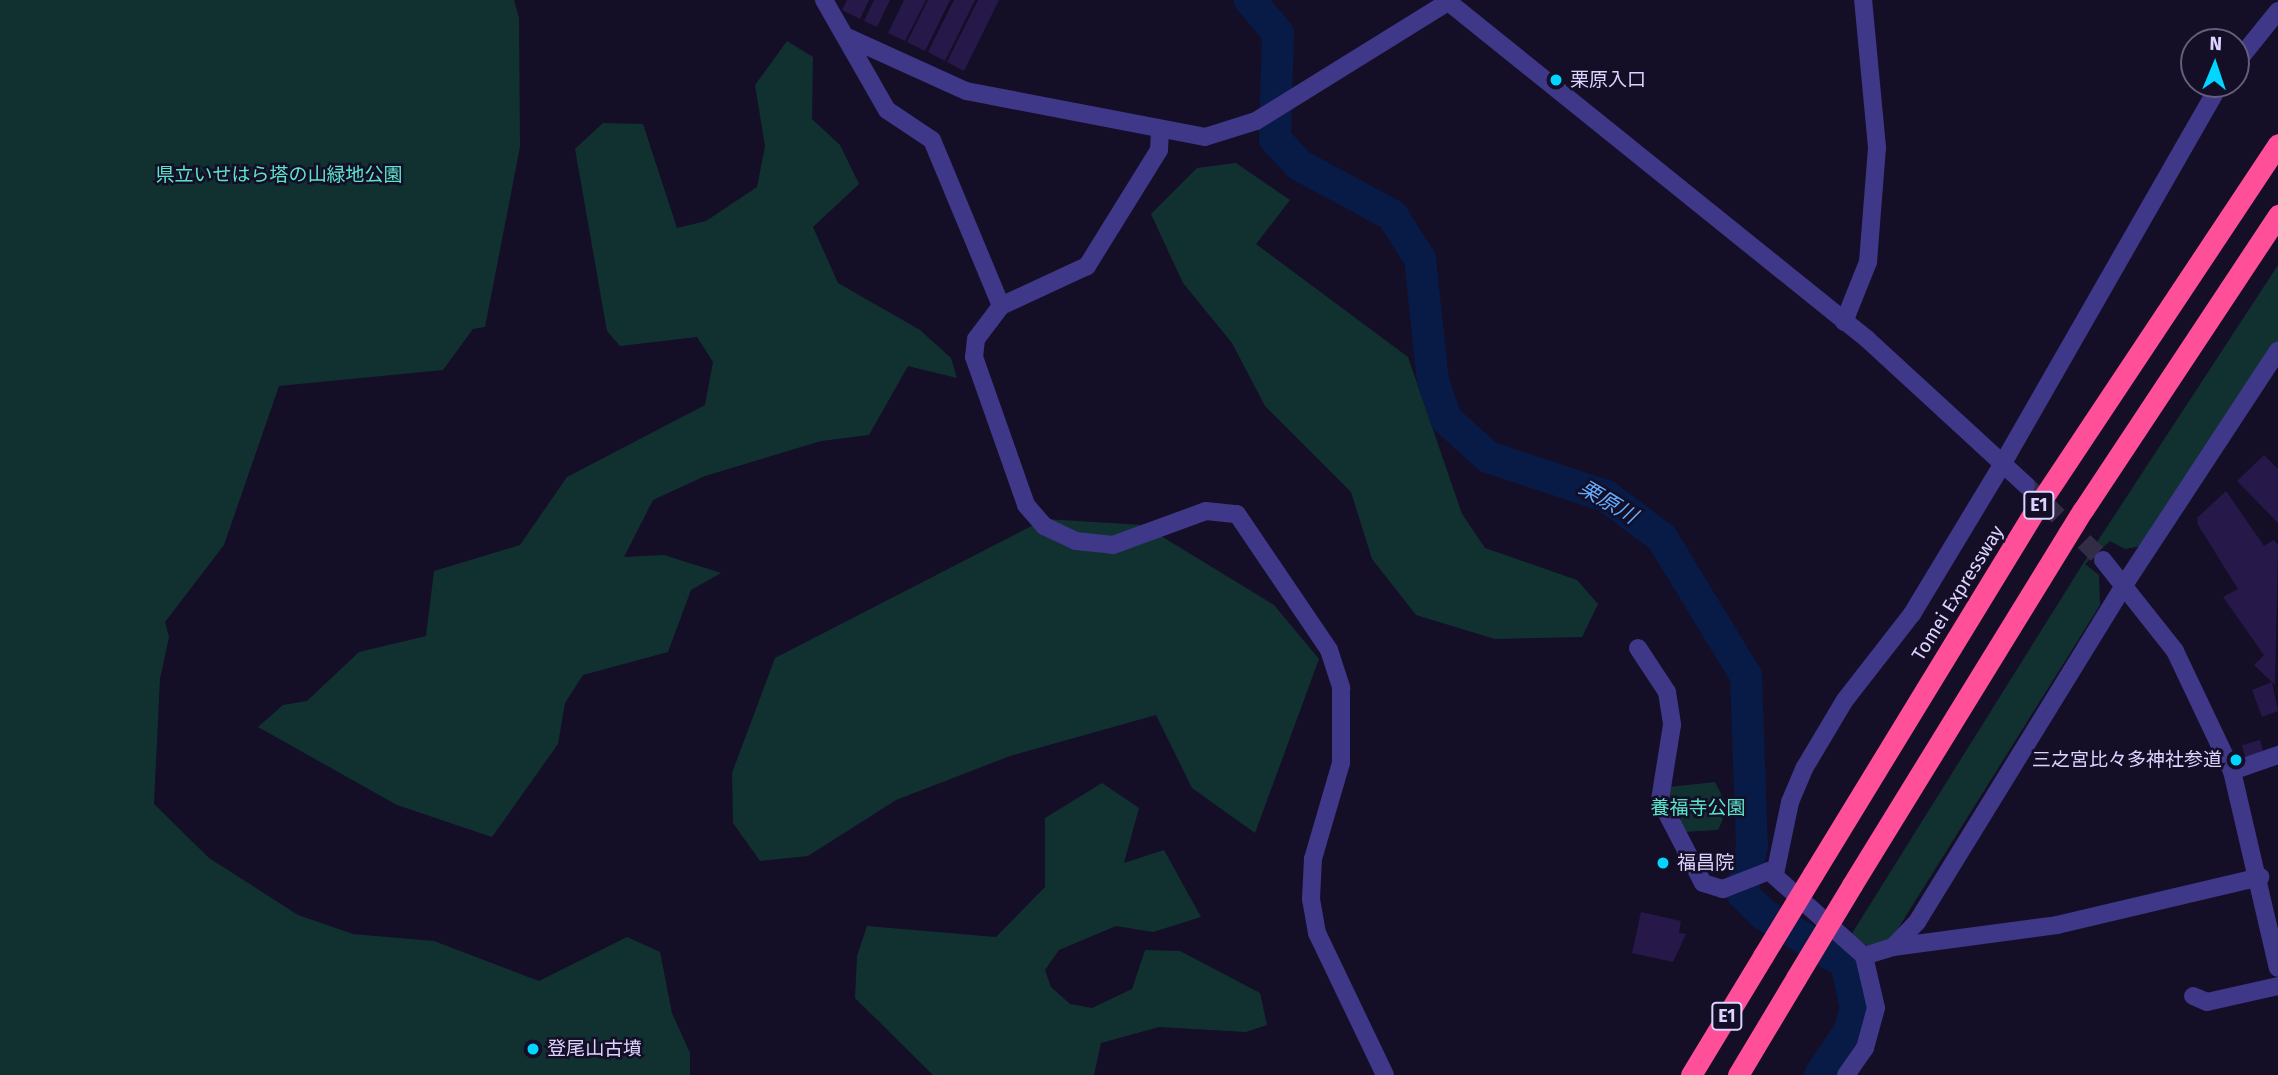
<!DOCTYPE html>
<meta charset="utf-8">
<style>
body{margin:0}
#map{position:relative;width:2278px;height:1075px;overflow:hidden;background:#140e27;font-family:"Fira Sans","Noto Sans JP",sans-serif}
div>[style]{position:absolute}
.green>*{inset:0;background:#113131}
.river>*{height:32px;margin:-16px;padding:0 16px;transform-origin:16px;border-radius:16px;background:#081b46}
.building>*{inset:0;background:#261949;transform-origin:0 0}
.minor-tunnel>*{height:18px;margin-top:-9px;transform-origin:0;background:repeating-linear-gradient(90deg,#322c47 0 18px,transparent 0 27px)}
.minor>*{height:18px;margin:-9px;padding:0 9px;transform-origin:9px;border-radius:9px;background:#3f3788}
.highway>*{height:21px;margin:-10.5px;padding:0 10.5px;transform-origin:10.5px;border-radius:10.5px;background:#ff4f99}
.highway-bridge>*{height:21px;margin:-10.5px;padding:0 10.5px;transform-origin:10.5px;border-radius:10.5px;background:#ff4f99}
.dots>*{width:19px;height:19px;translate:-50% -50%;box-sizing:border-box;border:4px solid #140e27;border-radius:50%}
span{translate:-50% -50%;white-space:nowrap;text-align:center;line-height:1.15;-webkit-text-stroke:5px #140e27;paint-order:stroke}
.shield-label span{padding:2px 5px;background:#140e27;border:2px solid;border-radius:5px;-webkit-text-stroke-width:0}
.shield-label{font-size:18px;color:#dcd4ff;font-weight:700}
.poi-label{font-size:19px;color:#dcd4ff}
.left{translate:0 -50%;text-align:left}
.right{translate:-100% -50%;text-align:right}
.park-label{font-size:19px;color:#5be5cb}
.street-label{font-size:19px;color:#dcd4ff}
.water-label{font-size:21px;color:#62adff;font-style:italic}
.north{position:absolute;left:2180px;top:28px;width:70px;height:70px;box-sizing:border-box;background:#140e27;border:2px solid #645d7d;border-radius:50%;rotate:2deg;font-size:19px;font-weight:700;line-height:28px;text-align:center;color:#dcd4ff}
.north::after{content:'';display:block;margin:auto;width:24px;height:32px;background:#00d6ff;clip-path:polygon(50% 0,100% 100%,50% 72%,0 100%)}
</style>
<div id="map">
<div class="green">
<i style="clip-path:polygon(0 0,514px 0,519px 18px,520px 147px,485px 327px,473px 329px,443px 370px,279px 386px,224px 545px,165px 622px,169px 637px,160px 679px,154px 804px,209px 858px,298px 915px,353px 934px,434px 941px,539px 981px,627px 937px,660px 952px,672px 1013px,690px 1053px,690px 1075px,0 1075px)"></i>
<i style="clip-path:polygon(787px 41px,813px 57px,812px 119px,840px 145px,859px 184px,813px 227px,838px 283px,920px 330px,951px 358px,957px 378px,908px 366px,869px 435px,821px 441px,705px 476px,653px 500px,624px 557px,664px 555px,721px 573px,691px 590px,668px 652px,583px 675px,565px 703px,558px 744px,492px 837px,397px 805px,258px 727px,283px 705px,307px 701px,359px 652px,426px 636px,434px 571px,520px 545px,567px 477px,705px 405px,713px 362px,697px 337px,620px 346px,607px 331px,575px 149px,603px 123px,643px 124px,677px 228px,706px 221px,757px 187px,765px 146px,755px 85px)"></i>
<i style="clip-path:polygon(1236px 163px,1290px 200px,1256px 244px,1408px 357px,1462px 514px,1485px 548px,1577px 580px,1598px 604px,1582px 637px,1495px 639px,1416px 615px,1372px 559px,1351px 492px,1265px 406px,1232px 343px,1183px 283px,1151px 214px,1197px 168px)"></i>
<i style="clip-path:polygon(2278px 265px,2278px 343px,2146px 545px,2125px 549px,2110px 541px,2085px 564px,2099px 575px,2100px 605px,1889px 943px,1871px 948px,1851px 935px,2084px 562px)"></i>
<i style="clip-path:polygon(1045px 519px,1143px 525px,1274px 605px,1319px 659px,1255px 833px,1192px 788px,1156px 715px,1010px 756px,896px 800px,808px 856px,760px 861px,733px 823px,732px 773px,775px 658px)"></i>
<i style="clip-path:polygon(1715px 782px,1728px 808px,1718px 830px,1683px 832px,1667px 800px,1669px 787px)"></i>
<i style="clip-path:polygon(1102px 783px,1139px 808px,1124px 863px,1164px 850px,1201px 917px,1153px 932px,1116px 926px,1059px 950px,1045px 970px,1051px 987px,1070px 1004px,1092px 1008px,1132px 989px,1145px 950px,1180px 951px,1260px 993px,1267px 1025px,1246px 1032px,1159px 1027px,1101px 1043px,1094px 1075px,933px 1075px,855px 998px,857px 956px,867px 926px,996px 937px,1045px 887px,1045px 818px)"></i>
</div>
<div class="river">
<i style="left:1250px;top:0;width:43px;rotate:49.7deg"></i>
<i style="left:1278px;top:33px;width:106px;rotate:91.6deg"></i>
<i style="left:1275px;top:139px;width:35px;rotate:47deg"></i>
<i style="left:1299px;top:165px;width:106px;rotate:28.3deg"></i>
<i style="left:1392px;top:215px;width:52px;rotate:57.5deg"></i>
<i style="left:1420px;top:259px;width:123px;rotate:83.9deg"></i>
<i style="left:1433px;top:381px;width:40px;rotate:71.1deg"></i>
<i style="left:1446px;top:419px;width:57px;rotate:42.1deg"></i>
<i style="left:1488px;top:457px;width:124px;rotate:18.3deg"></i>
<i style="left:1606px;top:496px;width:70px;rotate:36.9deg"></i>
<i style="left:1662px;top:538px;width:162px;rotate:58.7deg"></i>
<i style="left:1746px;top:676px;width:170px;rotate:88deg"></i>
<i style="left:1752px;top:846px;width:48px;rotate:102deg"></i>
<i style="left:1742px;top:893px;width:30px;rotate:45deg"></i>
<i style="left:1763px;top:914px;width:96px;rotate:30.6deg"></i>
<i style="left:1846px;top:963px;width:46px;rotate:77.5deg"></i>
<i style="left:1856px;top:1008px;width:25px;rotate:106deg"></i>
<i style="left:1849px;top:1032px;width:52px;rotate:124deg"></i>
</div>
<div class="building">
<i style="clip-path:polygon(847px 0,869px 0,860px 19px,842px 10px)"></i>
<i style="clip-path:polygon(874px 0,890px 0,877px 27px,864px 21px)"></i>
<i style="clip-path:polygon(904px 0,926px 0,905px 41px,888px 33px)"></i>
<i style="clip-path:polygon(928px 0,950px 0,925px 51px,907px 42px)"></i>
<i style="clip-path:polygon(954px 0,975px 0,945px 61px,928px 52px)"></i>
<i style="clip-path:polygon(978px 0,999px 0,964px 71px,947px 62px)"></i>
<i style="clip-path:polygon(2264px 455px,2278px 469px,2278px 523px,2237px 481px)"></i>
<i style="clip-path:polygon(2226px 491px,2264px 546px,2274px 540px,2278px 545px,2275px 685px,2254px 665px,2264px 655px,2223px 597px,2238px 589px,2198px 525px,2197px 518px)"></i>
<i style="clip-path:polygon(2272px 682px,2278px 711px,2262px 717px,2252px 690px)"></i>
<i style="left:2260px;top:740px;width:15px;height:19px;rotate:74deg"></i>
<i style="clip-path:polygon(1641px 912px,1681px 921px,1679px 933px,1686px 934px,1673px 962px,1632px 953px)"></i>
</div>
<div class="minor-tunnel">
<i style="left:2026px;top:485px;width:107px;rotate:44.2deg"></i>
</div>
<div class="minor">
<i style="left:824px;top:0;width:127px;rotate:60.2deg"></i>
<i style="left:887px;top:110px;width:54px;rotate:33.7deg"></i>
<i style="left:932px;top:140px;width:180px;rotate:67.4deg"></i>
<i style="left:1446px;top:0;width:541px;rotate:38.84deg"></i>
<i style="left:1867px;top:339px;width:216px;rotate:42.6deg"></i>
<i style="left:847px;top:37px;width:131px;rotate:24.4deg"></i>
<i style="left:966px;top:91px;width:243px;rotate:10.9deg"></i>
<i style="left:1205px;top:137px;width:53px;rotate:-17.4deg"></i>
<i style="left:1256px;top:121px;width:226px;rotate:-31.8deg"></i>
<i style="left:2236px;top:63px;width:67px;rotate:-51.1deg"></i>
<i style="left:1160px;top:131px;width:19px;rotate:93deg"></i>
<i style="left:1159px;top:150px;width:137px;rotate:121.8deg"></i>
<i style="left:1087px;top:266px;width:95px;rotate:155.1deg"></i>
<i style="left:1001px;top:306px;width:41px;rotate:127.1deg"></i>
<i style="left:976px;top:339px;width:18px;rotate:96deg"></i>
<i style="left:974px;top:357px;width:157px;rotate:70.6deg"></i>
<i style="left:1026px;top:505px;width:28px;rotate:49deg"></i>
<i style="left:1044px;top:526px;width:35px;rotate:25deg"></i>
<i style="left:1076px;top:541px;width:37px;rotate:6deg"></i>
<i style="left:1113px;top:545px;width:99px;rotate:-20.1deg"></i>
<i style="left:1206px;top:511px;width:31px;rotate:6deg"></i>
<i style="left:1237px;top:514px;width:164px;rotate:55.9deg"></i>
<i style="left:1329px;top:650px;width:40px;rotate:72deg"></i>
<i style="left:1341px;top:688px;width:75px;rotate:90deg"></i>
<i style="left:1341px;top:763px;width:100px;rotate:106.3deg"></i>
<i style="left:1313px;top:859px;width:40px;rotate:92.9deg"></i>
<i style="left:1311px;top:899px;width:35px;rotate:80deg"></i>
<i style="left:1317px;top:933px;width:157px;rotate:64.4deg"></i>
<i style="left:1844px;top:322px;width:65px;rotate:-68.2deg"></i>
<i style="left:1868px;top:262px;width:115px;rotate:-85.5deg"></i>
<i style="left:1877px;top:147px;width:148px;rotate:-95.4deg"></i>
<i style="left:2103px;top:560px;width:116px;rotate:51.6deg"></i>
<i style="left:2175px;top:651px;width:133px;rotate:64.6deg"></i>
<i style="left:2232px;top:771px;width:202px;rotate:76.9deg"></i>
<i style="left:1638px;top:648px;width:53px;rotate:56.6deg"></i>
<i style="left:1667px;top:692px;width:33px;rotate:81deg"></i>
<i style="left:1672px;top:725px;width:76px;rotate:99.1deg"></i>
<i style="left:1660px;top:800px;width:93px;rotate:62.6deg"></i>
<i style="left:1703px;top:883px;width:21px;rotate:17deg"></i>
<i style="left:1723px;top:889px;width:49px;rotate:-21.4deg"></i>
<i style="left:1769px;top:871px;width:127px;rotate:41.8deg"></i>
<i style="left:1864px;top:956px;width:53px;rotate:77deg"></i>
<i style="left:1876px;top:1008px;width:41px;rotate:105.4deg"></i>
<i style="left:1865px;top:1048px;width:33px;rotate:125deg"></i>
<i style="left:2232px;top:771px;width:49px;rotate:-19.2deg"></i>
<i style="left:1775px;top:874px;width:74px;rotate:-78.2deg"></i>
<i style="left:1790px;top:802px;width:38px;rotate:-67deg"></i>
<i style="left:1805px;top:767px;width:78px;rotate:-59.2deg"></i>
<i style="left:1845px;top:700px;width:109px;rotate:-52.1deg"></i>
<i style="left:1912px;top:614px;width:176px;rotate:-58.9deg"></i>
<i style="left:2003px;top:463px;width:437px;rotate:-60.2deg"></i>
<i style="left:1893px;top:947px;width:165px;rotate:-7.6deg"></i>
<i style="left:2057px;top:925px;width:209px;rotate:-13.3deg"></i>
<i style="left:1864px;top:956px;width:30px;rotate:-17deg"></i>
<i style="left:1893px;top:947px;width:35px;rotate:-46deg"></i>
<i style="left:1917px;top:922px;width:399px;rotate:-58.4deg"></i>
<i style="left:2126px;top:582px;width:277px;rotate:-56.7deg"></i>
<i style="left:2193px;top:996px;width:15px;rotate:23deg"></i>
<i style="left:2207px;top:1002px;width:73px;rotate:-12.7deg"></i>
</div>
<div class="highway">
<i style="left:1813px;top:874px;width:434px;rotate:-58.6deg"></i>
<i style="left:2039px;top:504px;width:432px;rotate:-56.4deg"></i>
<i style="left:1852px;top:885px;width:440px;rotate:-58.4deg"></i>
<i style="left:2083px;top:510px;width:354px;rotate:-56.5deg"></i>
<i style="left:1691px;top:1075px;width:139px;rotate:-58.8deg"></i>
<i style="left:1738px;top:1075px;width:113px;rotate:-59.1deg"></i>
</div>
<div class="highway-bridge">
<i style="left:1763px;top:956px;width:96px;rotate:-58.6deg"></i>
<i style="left:1796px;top:978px;width:109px;rotate:-58.9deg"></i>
</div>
<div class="dots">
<i style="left:1556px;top:80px;background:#00d6ff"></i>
<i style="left:2236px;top:760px;background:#00d6ff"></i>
<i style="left:1663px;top:863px;background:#00d6ff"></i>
<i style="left:533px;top:1049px;background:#00d6ff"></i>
</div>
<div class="shield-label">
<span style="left:2039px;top:505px">E1</span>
<span style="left:1727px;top:1016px">E1</span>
</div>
<div class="poi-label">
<span class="left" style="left:1570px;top:80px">栗原入口</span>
<span class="right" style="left:2222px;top:760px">三之宮比々多神社参道</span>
<span class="left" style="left:1677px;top:863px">福昌院</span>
<span class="left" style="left:547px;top:1049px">登尾山古墳</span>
</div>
<div class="park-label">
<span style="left:279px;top:175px">県立いせはら塔の山緑地公園</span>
<span style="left:1698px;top:808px">養福寺公園</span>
</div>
<div class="street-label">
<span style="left:1958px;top:593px;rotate:-58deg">Tomei Expressway</span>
</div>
<div class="water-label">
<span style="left:1608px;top:502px;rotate:31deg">栗原川</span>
</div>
<div class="north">N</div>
</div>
